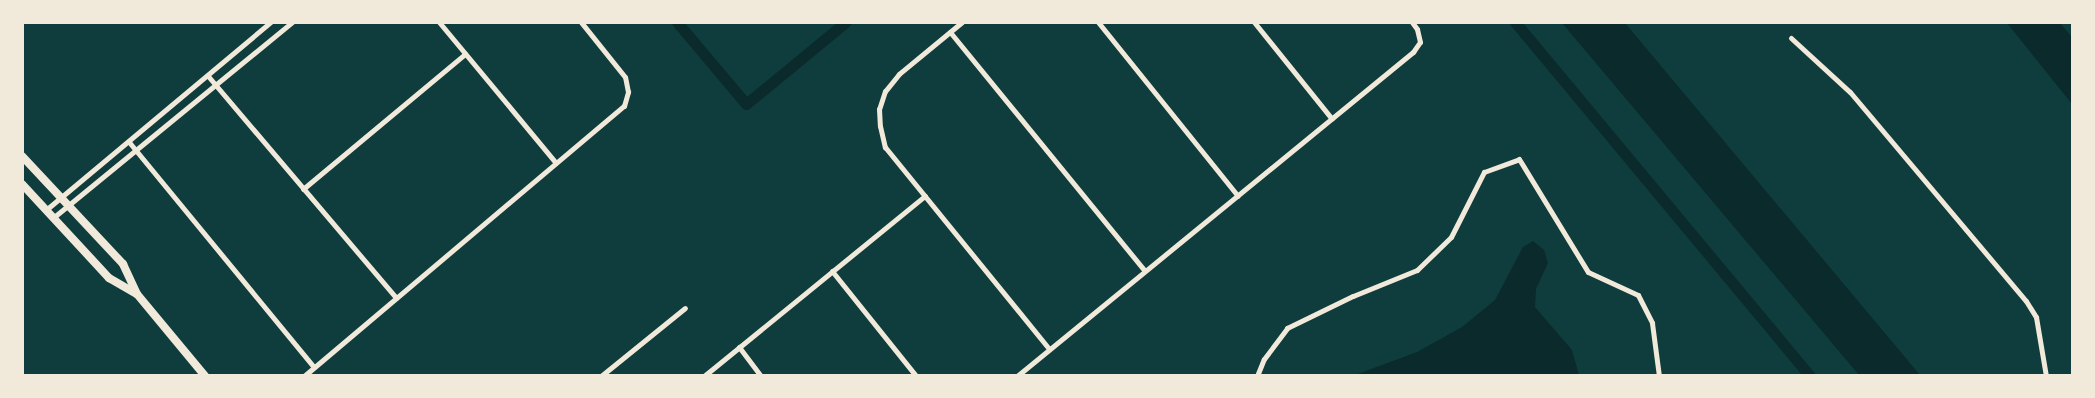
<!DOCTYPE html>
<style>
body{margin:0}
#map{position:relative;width:2095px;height:398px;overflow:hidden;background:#0f3d3e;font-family:Barlow,sans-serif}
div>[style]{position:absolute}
.water>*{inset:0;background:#0a2a2b}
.canal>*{height:11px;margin:-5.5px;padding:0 5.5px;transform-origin:5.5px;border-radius:5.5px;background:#0a2a2b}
.minor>*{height:5px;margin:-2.5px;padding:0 2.5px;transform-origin:2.5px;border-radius:2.5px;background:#f1e9da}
.tertiary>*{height:8px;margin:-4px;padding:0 4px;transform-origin:4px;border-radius:4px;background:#f1e9da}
span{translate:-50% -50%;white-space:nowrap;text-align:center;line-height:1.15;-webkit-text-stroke:5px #f1e9da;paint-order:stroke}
.frame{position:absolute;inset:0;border:24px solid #f1e9da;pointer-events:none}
</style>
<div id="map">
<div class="water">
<i style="clip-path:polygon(1562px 23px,1625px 23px,1920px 375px,1859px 375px)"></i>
<i style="clip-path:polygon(2007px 23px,2060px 23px,2072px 37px,2072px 104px)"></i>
<i style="clip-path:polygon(1533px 241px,1544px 250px,1548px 263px,1536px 289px,1535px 307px,1572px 350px,1579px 375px,1355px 375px,1417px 352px,1462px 327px,1495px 300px,1523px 247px)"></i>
</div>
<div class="canal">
<i style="left:677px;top:22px;width:107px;rotate:49.9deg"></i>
<i style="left:746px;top:104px;width:129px;rotate:-39.4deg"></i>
<i style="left:1515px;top:22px;width:461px;rotate:50.2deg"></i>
</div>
<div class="minor">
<i style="left:439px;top:22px;width:183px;rotate:50.3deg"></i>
<i style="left:962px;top:22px;width:82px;rotate:140.5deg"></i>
<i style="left:899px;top:74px;width:22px;rotate:129deg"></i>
<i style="left:885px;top:91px;width:19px;rotate:108deg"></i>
<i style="left:879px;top:109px;width:17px;rotate:87deg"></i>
<i style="left:880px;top:126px;width:22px;rotate:77deg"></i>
<i style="left:885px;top:147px;width:260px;rotate:50.9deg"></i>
<i style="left:1098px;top:22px;width:223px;rotate:51.2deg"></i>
<i style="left:1254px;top:22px;width:124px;rotate:51.2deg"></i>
<i style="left:950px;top:32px;width:308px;rotate:50.8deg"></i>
<i style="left:1791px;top:38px;width:80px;rotate:42.5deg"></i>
<i style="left:1850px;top:92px;width:273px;rotate:49.9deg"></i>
<i style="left:2026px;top:301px;width:19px;rotate:58deg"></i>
<i style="left:2036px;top:317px;width:60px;rotate:80.4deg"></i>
<i style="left:208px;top:76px;width:291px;rotate:49.7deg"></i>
<i style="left:129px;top:142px;width:291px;rotate:50.6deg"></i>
<i style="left:303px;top:189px;width:211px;rotate:-39.8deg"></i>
<i style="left:47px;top:209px;width:292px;rotate:-39.9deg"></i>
<i style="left:54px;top:217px;width:308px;rotate:-39.3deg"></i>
<i style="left:832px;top:271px;width:134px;rotate:51.3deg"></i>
<i style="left:739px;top:347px;width:36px;rotate:53deg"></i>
<i style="left:304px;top:376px;width:419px;rotate:-40.2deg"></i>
<i style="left:624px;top:106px;width:15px;rotate:-74deg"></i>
<i style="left:628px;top:92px;width:15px;rotate:-101deg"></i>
<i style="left:625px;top:77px;width:70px;rotate:-128.7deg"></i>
<i style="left:601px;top:376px;width:108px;rotate:-39deg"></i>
<i style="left:704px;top:376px;width:285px;rotate:-39.2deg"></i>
<i style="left:1017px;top:376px;width:512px;rotate:-39.29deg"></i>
<i style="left:1413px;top:52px;width:12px;rotate:-55deg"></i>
<i style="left:1420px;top:42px;width:13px;rotate:-103deg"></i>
<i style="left:1417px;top:29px;width:9px;rotate:-126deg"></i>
<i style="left:1257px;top:376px;width:18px;rotate:-68deg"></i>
<i style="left:1264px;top:359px;width:39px;rotate:-53deg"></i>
<i style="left:1287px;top:328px;width:73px;rotate:-25.9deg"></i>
<i style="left:1353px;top:296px;width:69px;rotate:-22.1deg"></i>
<i style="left:1417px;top:270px;width:47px;rotate:-44.1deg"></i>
<i style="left:1451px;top:237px;width:73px;rotate:-63.1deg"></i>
<i style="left:1484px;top:172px;width:37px;rotate:-20deg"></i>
<i style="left:1519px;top:159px;width:132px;rotate:58.6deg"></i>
<i style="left:1588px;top:272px;width:55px;rotate:24.7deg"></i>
<i style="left:1638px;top:295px;width:31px;rotate:63deg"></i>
<i style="left:1652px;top:323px;width:53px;rotate:82.5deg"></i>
</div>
<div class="tertiary">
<i style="left:22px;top:156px;width:148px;rotate:46.9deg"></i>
<i style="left:123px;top:264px;width:33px;rotate:65deg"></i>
<i style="left:137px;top:294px;width:107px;rotate:50.3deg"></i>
<i style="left:22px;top:184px;width:128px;rotate:47.2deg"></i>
<i style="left:109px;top:278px;width:32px;rotate:30deg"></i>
</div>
<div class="frame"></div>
</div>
